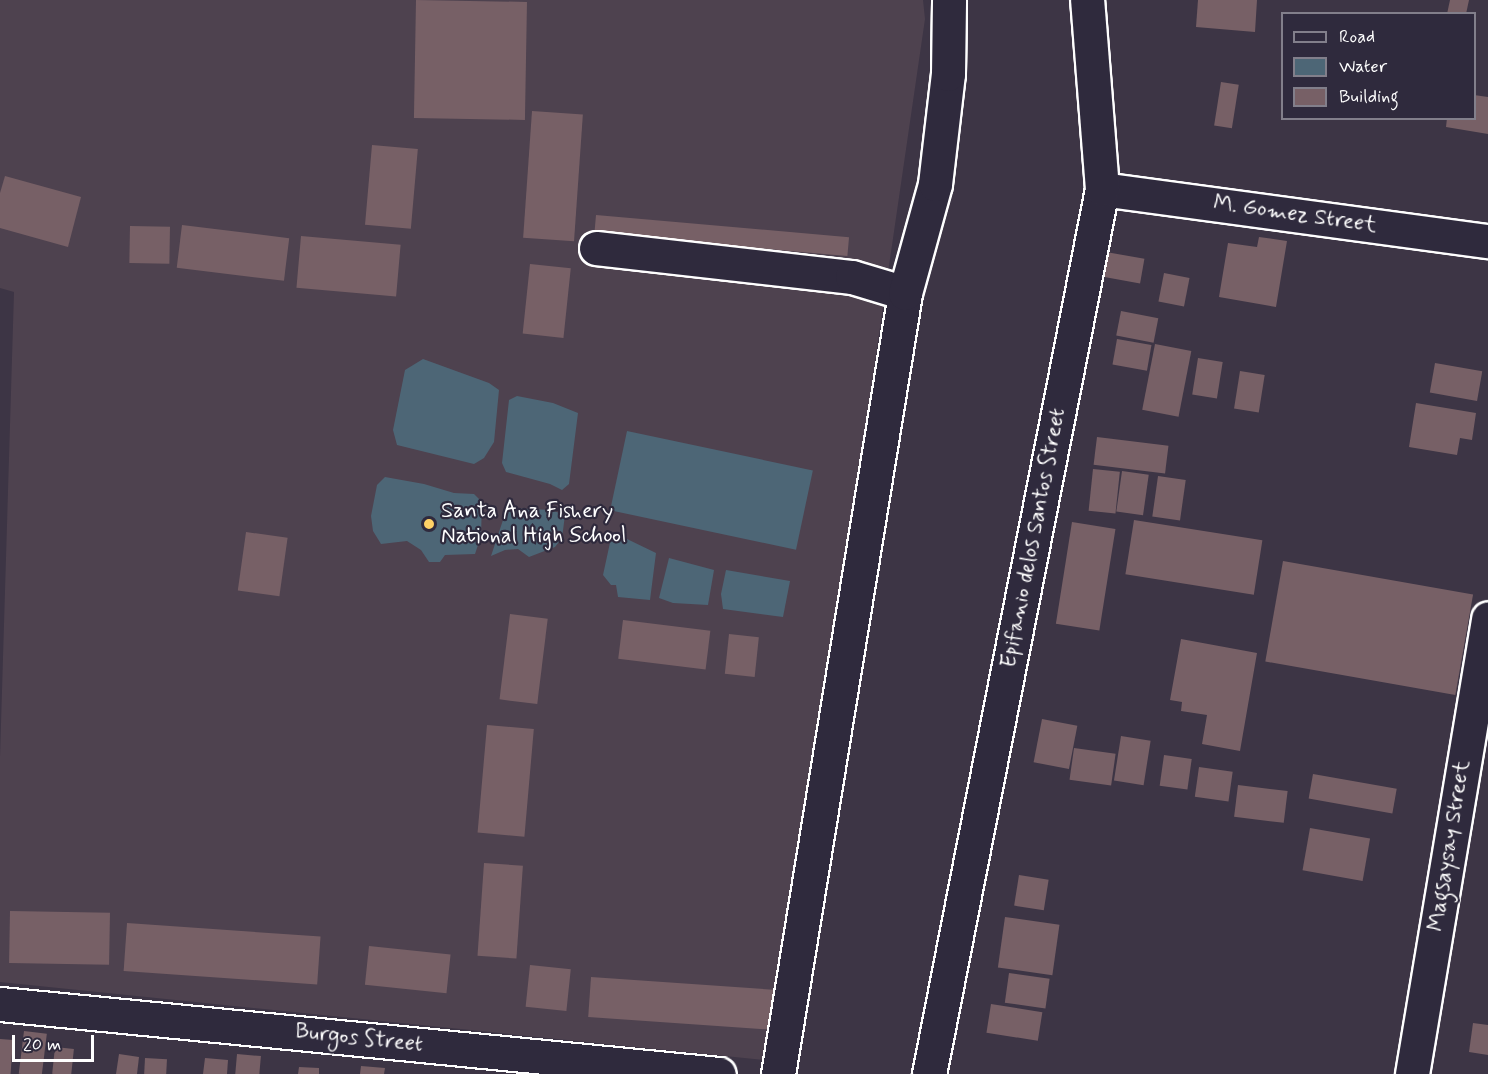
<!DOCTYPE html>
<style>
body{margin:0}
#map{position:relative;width:1488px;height:1074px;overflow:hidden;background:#3d3545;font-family:Mynerve,sans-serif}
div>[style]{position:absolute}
.built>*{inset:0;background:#4e424f}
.water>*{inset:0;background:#4d6676;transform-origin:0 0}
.building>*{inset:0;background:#776066;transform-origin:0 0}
.roads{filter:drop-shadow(2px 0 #fff) drop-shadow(-2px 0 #fff) drop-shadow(0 2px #fff) drop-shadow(0 -2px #fff)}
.minor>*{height:33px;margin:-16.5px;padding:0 16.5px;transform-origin:16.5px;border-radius:16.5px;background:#2f2a3d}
.dots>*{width:16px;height:16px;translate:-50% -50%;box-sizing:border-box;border:3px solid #2f2a3d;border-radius:50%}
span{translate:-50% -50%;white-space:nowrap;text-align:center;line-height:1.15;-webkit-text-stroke:4.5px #2f2a3d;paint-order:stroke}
.street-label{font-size:22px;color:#fff}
.poi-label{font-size:22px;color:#fff}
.left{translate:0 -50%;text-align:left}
.legend{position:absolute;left:1281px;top:12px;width:195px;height:108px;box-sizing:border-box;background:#2f2a3d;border:2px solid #827f8b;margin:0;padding:8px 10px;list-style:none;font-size:18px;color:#fff}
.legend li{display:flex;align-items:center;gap:12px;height:30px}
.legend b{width:30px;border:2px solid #827f8b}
.scale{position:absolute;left:12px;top:1035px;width:82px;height:27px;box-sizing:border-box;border:3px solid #fff;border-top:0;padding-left:8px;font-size:18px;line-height:21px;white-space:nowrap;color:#fff;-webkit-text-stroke:4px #2f2a3d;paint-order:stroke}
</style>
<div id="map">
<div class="built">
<i style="clip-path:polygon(0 0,923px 0,925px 19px,773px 1061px,0 982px,0 757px,14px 292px,0 288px)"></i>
</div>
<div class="water">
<i style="clip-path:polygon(423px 359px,489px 383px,499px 390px,494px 442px,484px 458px,474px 464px,397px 445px,393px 430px,405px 370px)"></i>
<i style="clip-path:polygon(517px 396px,553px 403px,578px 413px,569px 484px,562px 490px,550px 484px,506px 472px,502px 463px,509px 400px)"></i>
<i style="left:627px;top:431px;width:190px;height:81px;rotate:12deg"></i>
<i style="clip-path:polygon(385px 477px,424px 484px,454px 493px,474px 494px,482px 502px,481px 536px,475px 554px,445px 555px,440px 562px,429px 562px,421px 550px,407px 541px,381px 544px,373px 531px,371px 516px,377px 485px)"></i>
<i style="clip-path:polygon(507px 508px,551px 510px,565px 515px,562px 538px,555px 547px,529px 557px,518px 549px,505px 550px,491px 556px)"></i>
<i style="clip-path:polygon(611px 538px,627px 539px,656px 553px,650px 600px,618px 597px,616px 585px,611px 585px,603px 575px)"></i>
<i style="clip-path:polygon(669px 558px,714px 570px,708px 605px,673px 603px,659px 598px)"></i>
<i style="clip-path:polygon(726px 570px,790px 581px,783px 617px,723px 609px,721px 594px)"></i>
</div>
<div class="building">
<i style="left:416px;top:0;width:111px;height:118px;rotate:1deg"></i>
<i style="clip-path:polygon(1198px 0,1257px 0,1255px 32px,1196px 27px)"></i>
<i style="clip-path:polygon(1450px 0,1469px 0,1466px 14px,1447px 14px)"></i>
<i style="left:1221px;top:82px;width:18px;height:44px;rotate:9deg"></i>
<i style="clip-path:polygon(1474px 95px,1488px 97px,1488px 134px,1446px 127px,1447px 118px,1474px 118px)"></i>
<i style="left:532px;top:111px;width:51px;height:127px;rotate:4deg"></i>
<i style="left:372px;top:145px;width:46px;height:80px;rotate:5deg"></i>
<i style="clip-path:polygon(5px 176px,81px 197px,68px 247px,0 228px,0 193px)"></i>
<i style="left:596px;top:215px;width:254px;height:19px;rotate:5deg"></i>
<i style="left:182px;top:225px;width:108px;height:43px;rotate:7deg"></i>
<i style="left:130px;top:226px;width:40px;height:37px;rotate:1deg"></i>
<i style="left:301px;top:236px;width:100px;height:52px;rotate:5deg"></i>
<i style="clip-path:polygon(1259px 237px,1287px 241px,1276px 307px,1219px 297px,1228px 243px,1257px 247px)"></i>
<i style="left:1106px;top:252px;width:39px;height:25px;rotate:10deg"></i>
<i style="left:530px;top:264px;width:41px;height:70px;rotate:6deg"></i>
<i style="left:1164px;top:273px;width:26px;height:29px;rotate:11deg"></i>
<i style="left:1121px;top:311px;width:38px;height:25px;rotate:11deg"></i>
<i style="left:1117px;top:339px;width:35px;height:26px;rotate:10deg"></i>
<i style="left:1155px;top:344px;width:37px;height:67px;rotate:11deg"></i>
<i style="left:1198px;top:358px;width:25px;height:37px;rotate:9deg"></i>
<i style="left:1435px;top:363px;width:48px;height:30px;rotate:10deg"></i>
<i style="left:1240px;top:371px;width:25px;height:38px;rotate:9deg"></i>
<i style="clip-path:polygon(1416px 403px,1476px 413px,1472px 440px,1460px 438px,1457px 455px,1409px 447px)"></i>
<i style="left:1097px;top:437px;width:72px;height:28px;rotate:7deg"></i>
<i style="left:1093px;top:469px;width:27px;height:42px;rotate:6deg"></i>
<i style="left:1122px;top:471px;width:27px;height:41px;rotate:8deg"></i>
<i style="left:1158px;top:476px;width:28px;height:41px;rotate:8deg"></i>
<i style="left:1134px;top:520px;width:130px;height:55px;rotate:9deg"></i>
<i style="left:1072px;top:522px;width:44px;height:103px;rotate:9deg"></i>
<i style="left:246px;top:532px;width:42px;height:59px;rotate:8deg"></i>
<i style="left:1283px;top:561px;width:193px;height:102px;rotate:10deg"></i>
<i style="left:510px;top:614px;width:38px;height:86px;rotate:7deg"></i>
<i style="left:623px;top:620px;width:88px;height:39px;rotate:7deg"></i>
<i style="left:729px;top:634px;width:30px;height:40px;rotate:6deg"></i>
<i style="clip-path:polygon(1181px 639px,1257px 653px,1240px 751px,1202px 744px,1207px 715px,1181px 711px,1182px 702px,1170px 700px)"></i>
<i style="left:1042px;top:719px;width:36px;height:44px;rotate:11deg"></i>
<i style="left:487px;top:725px;width:47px;height:108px;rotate:5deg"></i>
<i style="left:1121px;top:736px;width:30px;height:45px;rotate:9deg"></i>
<i style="left:1074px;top:748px;width:42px;height:32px;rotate:8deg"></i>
<i style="left:1164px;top:755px;width:28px;height:31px;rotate:8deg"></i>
<i style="left:1199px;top:767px;width:34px;height:30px;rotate:8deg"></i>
<i style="left:1313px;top:774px;width:85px;height:25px;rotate:10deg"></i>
<i style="left:1238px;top:785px;width:50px;height:32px;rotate:7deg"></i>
<i style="left:1310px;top:828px;width:61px;height:43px;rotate:10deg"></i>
<i style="left:484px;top:863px;width:39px;height:93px;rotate:4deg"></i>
<i style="left:1019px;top:875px;width:30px;height:31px;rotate:9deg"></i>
<i style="left:10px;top:911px;width:100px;height:52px;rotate:1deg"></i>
<i style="left:1005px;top:917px;width:55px;height:51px;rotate:8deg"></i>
<i style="left:127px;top:923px;width:194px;height:48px;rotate:4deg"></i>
<i style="left:369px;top:946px;width:82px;height:39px;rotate:6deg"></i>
<i style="left:530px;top:965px;width:41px;height:42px;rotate:6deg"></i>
<i style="left:1009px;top:973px;width:41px;height:30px;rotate:8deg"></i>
<i style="left:591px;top:977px;width:193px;height:40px;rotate:4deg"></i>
<i style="left:991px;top:1004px;width:52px;height:29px;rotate:9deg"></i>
<i style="clip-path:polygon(1473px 1023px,1488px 1025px,1488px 1055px,1469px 1052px)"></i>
<i style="left:24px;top:1031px;width:23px;height:43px;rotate:7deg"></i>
<i style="left:0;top:1039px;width:13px;height:35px;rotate:4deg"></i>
<i style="left:55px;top:1047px;width:19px;height:27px;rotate:6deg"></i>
<i style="clip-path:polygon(119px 1054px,139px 1057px,137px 1074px,116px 1074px)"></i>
<i style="left:237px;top:1054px;width:24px;height:20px;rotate:5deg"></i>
<i style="left:145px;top:1058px;width:22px;height:16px;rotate:3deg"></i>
<i style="clip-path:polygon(205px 1058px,228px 1060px,227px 1074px,203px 1074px)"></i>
<i style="clip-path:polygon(361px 1066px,385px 1068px,384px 1074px,360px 1074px)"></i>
<i style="clip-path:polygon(299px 1067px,319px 1068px,319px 1074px,298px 1074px)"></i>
</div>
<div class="roads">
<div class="minor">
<i style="left:1102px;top:189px;width:389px;rotate:7.7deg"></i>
<i style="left:596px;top:248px;width:258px;rotate:6.5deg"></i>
<i style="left:852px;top:277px;width:55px;rotate:16.8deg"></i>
<i style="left:0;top:1004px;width:722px;rotate:5.56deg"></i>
<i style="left:778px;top:1074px;width:791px;rotate:-80.76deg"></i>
<i style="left:905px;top:293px;width:113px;rotate:-74.6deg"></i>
<i style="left:935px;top:184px;width:111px;rotate:-83.3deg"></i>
<i style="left:948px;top:74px;width:74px;rotate:-89.2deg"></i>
<i style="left:929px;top:1074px;width:902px;rotate:-78.94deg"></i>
<i style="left:1102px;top:189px;width:190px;rotate:-94.5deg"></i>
<i style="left:1412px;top:1074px;width:462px;rotate:-80.5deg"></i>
</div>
</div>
<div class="dots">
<i style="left:429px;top:524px;background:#ffd166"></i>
</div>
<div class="street-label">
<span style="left:1295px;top:215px;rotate:8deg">M. Gomez Street</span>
<span style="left:1034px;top:538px;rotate:-79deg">Epifanio delos Santos Street</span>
<span style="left:1450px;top:846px;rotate:-81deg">Magsaysay Street</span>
<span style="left:359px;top:1039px;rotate:6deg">Burgos Street</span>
</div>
<div class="poi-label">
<span class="left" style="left:441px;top:524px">Santa Ana Fishery<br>National High School</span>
</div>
<ul class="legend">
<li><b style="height:8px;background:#2f2a3d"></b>Road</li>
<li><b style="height:16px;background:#4d6676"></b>Water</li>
<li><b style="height:16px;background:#776066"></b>Building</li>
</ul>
<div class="scale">20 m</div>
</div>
